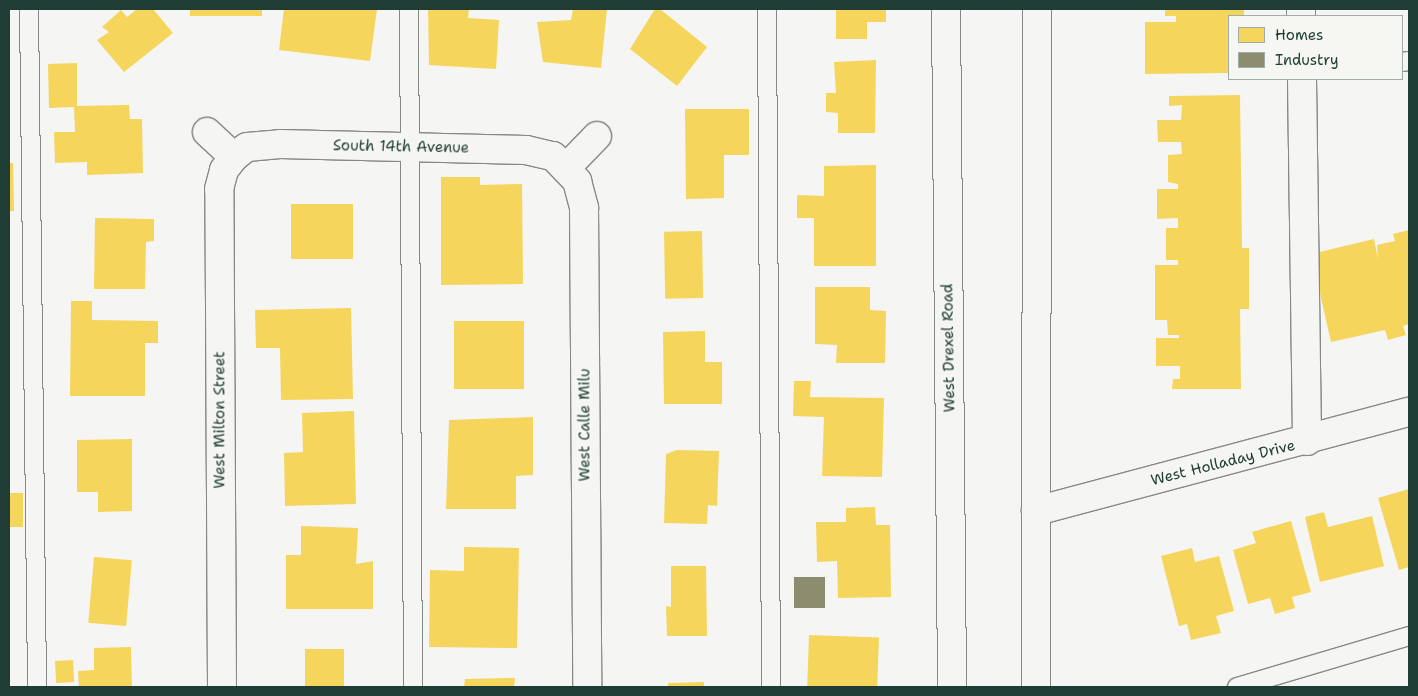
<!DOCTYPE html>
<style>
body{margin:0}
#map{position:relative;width:1418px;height:696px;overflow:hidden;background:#f5f5f3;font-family:"Shantell Sans",sans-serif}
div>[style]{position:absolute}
.homes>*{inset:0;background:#f6d55c;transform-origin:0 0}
.industry>*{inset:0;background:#8c8c6e;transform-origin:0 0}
.roads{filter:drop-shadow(1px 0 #858a88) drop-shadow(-1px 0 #858a88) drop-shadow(0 1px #858a88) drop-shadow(0 -1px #858a88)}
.service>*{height:18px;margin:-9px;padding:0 9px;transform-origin:9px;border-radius:9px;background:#f5f5f3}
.minor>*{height:28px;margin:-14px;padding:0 14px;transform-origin:14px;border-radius:14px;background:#f5f5f3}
.tertiary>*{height:28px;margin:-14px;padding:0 14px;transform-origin:14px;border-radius:14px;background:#f5f5f3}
span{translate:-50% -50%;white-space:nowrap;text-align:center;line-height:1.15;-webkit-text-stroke:5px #f6f6f2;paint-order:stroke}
.street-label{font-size:15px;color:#1f3d34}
.frame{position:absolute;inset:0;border:10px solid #1f3d34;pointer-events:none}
.legend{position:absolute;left:1228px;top:15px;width:175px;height:65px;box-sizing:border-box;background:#f6f6f2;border:1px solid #a0aca6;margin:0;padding:6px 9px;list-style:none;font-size:15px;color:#1f3d34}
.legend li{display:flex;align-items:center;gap:10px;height:25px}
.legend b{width:25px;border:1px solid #a0aca6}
</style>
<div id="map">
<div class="homes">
<i style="clip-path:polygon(137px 9px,153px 9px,173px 33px,124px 72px,97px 40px,109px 32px,102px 27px,121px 10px,127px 17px)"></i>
<i style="left:190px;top:9px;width:72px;height:7px"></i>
<i style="clip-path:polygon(284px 9px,377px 9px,370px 61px,279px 50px)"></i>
<i style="clip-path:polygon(428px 9px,469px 9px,468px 18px,499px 20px,496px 69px,429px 65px)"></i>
<i style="clip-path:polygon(573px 9px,607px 9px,601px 68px,543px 62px,537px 22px,571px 20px)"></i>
<i style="clip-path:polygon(655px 9px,660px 9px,707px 47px,677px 86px,630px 49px)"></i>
<i style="clip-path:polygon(836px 9px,886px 9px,886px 22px,867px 22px,867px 39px,836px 39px)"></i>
<i style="clip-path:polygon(1165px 9px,1244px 9px,1244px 16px,1229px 16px,1229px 73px,1145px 74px,1145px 22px,1176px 22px,1176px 16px,1165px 16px)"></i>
<i style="clip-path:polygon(876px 60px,875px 133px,838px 133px,838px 113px,826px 112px,826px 93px,836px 93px,834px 62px)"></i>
<i style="clip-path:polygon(77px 63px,77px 106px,129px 105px,130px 119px,142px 119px,143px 173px,87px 175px,87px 162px,55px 163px,54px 132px,75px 132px,74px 107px,49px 108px,48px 64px)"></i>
<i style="clip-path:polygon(1240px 95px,1242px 248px,1249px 248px,1249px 309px,1240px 309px,1241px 389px,1172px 389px,1173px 379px,1180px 379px,1180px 366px,1156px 366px,1156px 338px,1179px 338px,1179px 335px,1168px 335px,1167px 320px,1155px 320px,1155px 265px,1178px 265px,1178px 260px,1166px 260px,1166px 228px,1178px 228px,1178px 218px,1157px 219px,1157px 189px,1178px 189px,1178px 184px,1168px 182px,1168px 155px,1182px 154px,1181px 142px,1158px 142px,1157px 120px,1181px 120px,1182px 105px,1169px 106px,1169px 96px)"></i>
<i style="clip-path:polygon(685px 109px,749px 109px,749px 155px,724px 155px,724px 198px,686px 199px)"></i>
<i style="clip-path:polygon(9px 163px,13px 163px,14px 211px,9px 211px)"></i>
<i style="clip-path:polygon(876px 165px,876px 266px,814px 266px,814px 218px,797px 218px,797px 195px,824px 196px,824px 166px)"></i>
<i style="clip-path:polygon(441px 177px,480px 177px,480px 185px,522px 184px,523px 284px,441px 285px)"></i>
<i style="left:291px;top:204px;width:62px;height:55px"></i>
<i style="clip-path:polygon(95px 218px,154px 219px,154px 241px,146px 242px,145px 289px,94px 289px)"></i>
<i style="clip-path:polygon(1409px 230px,1409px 324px,1403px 326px,1406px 335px,1388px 340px,1385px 330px,1331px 342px,1311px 254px,1374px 239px,1378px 259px,1377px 245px,1395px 241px,1393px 234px)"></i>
<i style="left:702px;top:231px;width:67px;height:38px;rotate:89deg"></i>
<i style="clip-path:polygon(815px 287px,870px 287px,870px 310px,886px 311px,885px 363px,836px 363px,837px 345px,815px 344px)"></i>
<i style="clip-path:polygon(71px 301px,92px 301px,92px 320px,158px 321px,158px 343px,145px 343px,145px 396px,70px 396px)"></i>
<i style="clip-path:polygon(351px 308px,353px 399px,281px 400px,280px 348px,256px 348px,255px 310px)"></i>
<i style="left:454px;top:321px;width:70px;height:68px"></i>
<i style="clip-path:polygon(705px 331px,705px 362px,722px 362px,722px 404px,664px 404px,663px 332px)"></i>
<i style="clip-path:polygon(794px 381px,811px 381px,810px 397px,884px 398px,882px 477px,822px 476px,824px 417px,793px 416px)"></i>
<i style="clip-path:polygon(354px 411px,356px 504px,285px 506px,284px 453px,303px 452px,302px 413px)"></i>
<i style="clip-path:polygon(533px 417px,533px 475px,516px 476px,516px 509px,446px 509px,449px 420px)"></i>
<i style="clip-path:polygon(132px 439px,132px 511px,98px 512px,98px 492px,77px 492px,77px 440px)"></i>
<i style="clip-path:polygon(677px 450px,719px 451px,717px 506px,708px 505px,707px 524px,664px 523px,666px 454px)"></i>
<i style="clip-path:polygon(1409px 489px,1409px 567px,1399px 570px,1378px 498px)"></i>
<i style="left:9px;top:493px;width:14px;height:34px"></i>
<i style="clip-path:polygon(875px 507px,876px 525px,890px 525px,891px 597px,838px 598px,837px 561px,817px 562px,816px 522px,846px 522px,846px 508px)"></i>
<i style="clip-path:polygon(1324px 512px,1328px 527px,1372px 516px,1384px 566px,1320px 582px,1305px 517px)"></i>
<i style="clip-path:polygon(1291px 521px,1311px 592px,1292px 597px,1295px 608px,1275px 614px,1270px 598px,1248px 604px,1233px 550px,1256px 543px,1252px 532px)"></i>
<i style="clip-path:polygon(301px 526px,358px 528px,356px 564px,373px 561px,373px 609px,286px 609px,286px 555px,301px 555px)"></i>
<i style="clip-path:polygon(464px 547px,519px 548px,517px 648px,429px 647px,430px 570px,464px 571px)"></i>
<i style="clip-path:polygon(1192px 548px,1195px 562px,1219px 556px,1234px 611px,1216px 616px,1221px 633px,1191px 640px,1187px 624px,1179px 626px,1161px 556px)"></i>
<i style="left:94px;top:557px;width:38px;height:66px;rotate:5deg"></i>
<i style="clip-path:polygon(671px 566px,706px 566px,707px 636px,667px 636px,666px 606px,671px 607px)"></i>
<i style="left:809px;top:635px;width:70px;height:52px;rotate:2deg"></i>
<i style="clip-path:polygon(131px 647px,132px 687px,79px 687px,78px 671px,94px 670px,94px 648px)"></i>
<i style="left:305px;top:649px;width:39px;height:38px"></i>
<i style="left:73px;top:660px;width:22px;height:18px;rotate:87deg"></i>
<i style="clip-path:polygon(515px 678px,514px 687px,464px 687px,465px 679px)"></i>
<i style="clip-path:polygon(704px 682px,704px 687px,668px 687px,668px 683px)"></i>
</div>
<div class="industry">
<i style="left:794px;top:577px;width:31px;height:31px"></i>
</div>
<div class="roads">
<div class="service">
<i style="left:29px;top:9px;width:678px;rotate:89.32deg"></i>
<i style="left:409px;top:9px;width:678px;rotate:89.66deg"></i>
<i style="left:767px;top:9px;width:678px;rotate:89.66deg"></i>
<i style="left:1402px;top:62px;width:7px;rotate:-8deg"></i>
<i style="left:1237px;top:687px;width:179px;rotate:-16.5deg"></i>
</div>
<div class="minor">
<i style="left:946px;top:9px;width:678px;rotate:89.49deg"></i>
<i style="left:1301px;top:9px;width:7px;rotate:90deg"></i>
<i style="left:1302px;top:79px;width:362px;rotate:89.2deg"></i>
<i style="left:207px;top:132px;width:37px;rotate:43deg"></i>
<i style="left:567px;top:167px;width:43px;rotate:-45.9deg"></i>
<i style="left:1036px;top:511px;width:386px;rotate:-14.9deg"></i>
<i style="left:222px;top:687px;width:498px;rotate:-90.3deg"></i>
<i style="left:219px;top:189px;width:20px;rotate:-75deg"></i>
<i style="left:224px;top:170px;width:16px;rotate:-52deg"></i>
<i style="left:234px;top:157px;width:16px;rotate:-38deg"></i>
<i style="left:247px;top:147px;width:33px;rotate:-5deg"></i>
<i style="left:280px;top:144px;width:246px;rotate:1.4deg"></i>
<i style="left:526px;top:150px;width:28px;rotate:13deg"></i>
<i style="left:553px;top:156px;width:35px;rotate:46deg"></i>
<i style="left:577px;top:181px;width:28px;rotate:75deg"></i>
<i style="left:584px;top:208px;width:479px;rotate:89.6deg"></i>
</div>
<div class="tertiary">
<i style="left:1036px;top:687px;width:678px;rotate:-89.92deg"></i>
</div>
</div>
<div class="street-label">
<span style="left:401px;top:147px;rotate:1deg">South 14th Avenue</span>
<span style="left:949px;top:348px;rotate:-91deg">West Drexel Road</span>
<span style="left:220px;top:420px;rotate:-90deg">West Milton Street</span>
<span style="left:585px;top:425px;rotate:-90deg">West Calle Milu</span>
<span style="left:1223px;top:463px;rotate:-14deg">West Holladay Drive</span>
</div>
<div class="frame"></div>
<ul class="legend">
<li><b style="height:14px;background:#f6d55c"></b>Homes</li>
<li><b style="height:14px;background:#8c8c6e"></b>Industry</li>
</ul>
</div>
